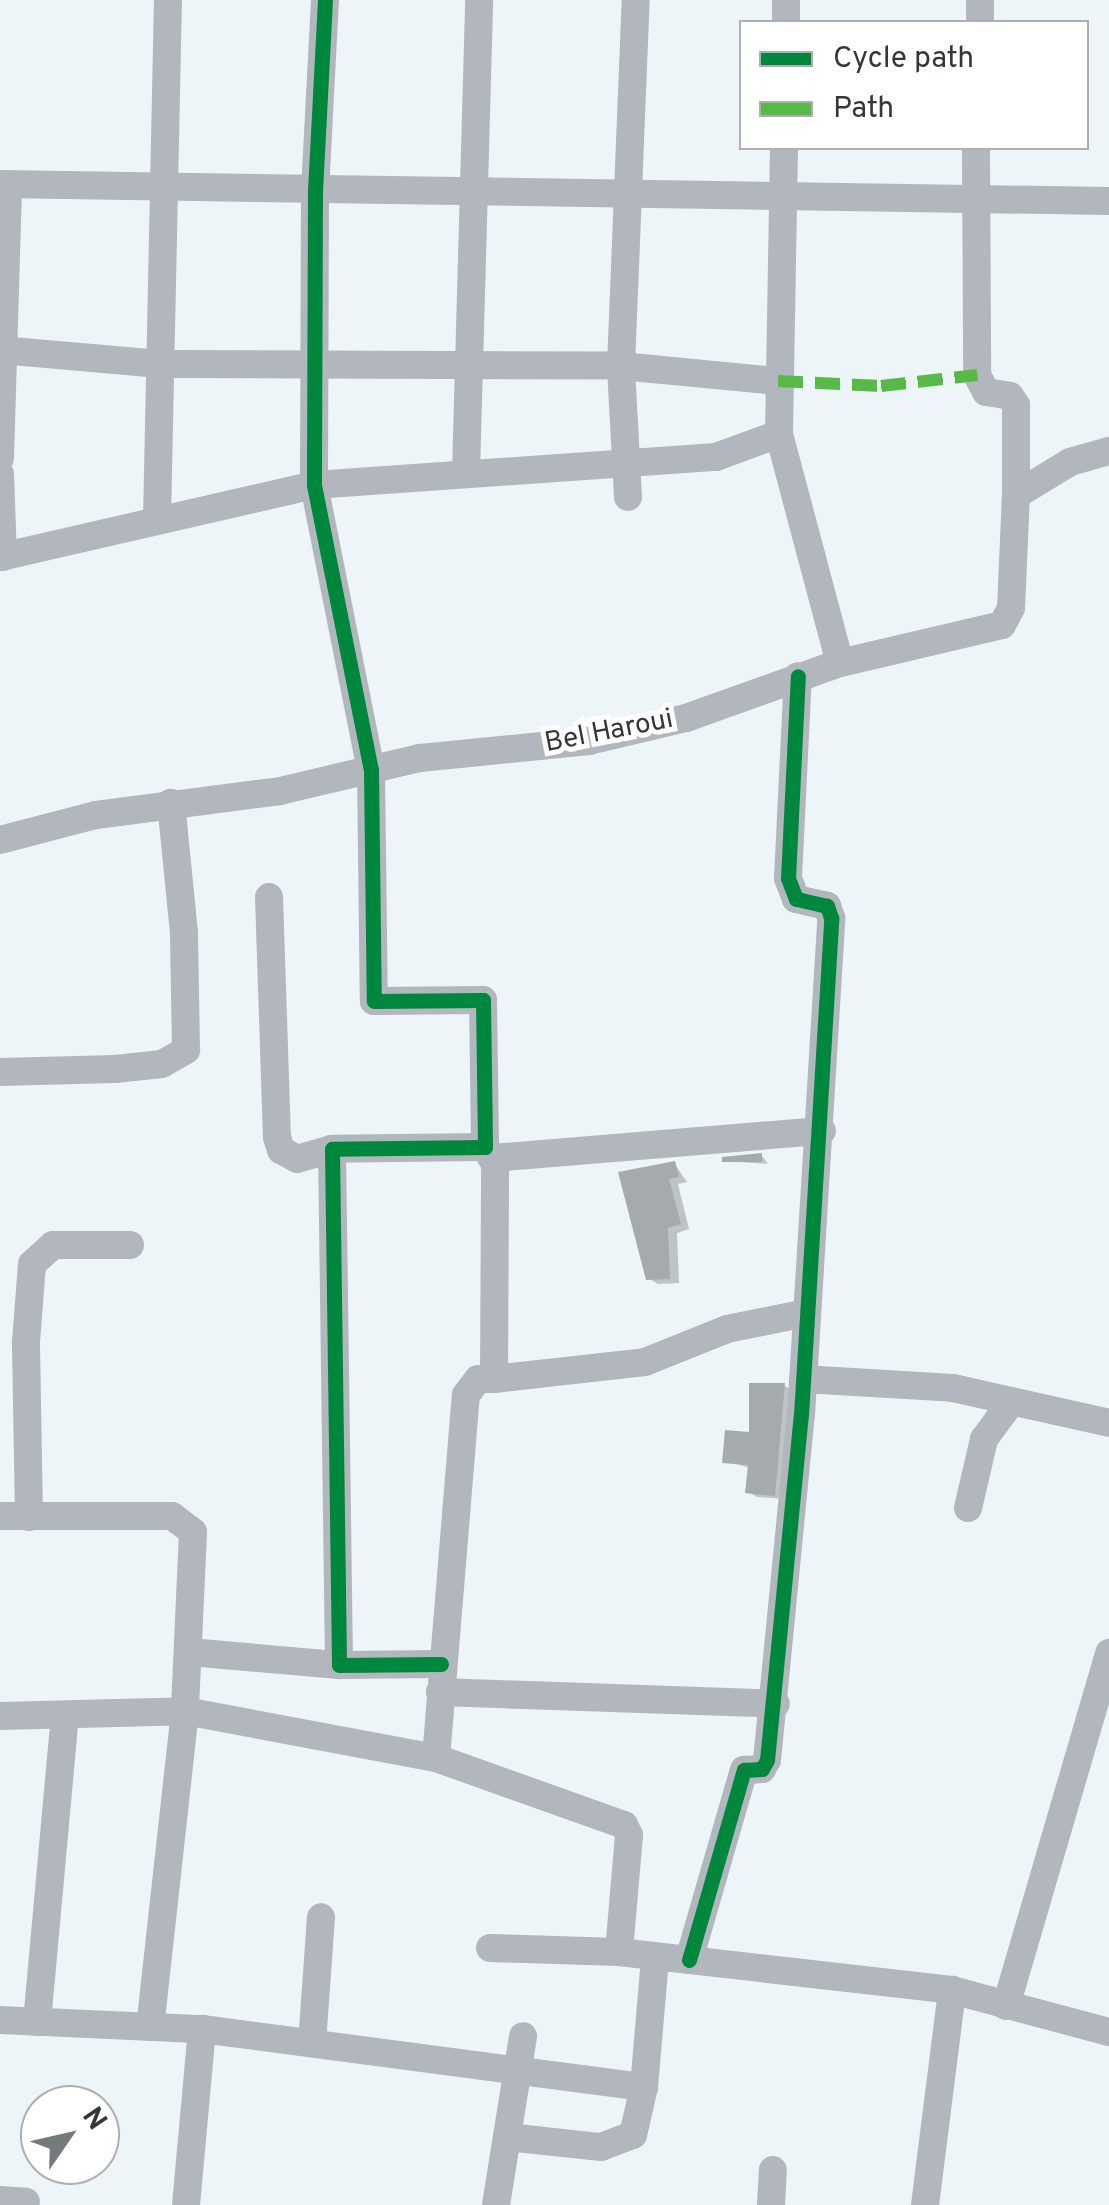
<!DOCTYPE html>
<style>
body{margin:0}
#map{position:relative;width:1109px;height:2205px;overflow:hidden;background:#eef5f8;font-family:Overpass,sans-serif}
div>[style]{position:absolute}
.shadow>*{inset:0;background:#0003}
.building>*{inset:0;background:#a5abac}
.street>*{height:28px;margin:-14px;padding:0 14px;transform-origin:14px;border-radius:14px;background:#b1b7bc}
.quiet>*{height:12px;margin-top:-6px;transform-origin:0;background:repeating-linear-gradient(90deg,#58b947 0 25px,transparent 0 37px)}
.cycleway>*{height:15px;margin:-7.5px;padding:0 7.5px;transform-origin:7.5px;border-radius:7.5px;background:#00873e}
span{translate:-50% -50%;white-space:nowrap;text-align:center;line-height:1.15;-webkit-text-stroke:10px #fff;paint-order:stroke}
.street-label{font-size:28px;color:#323739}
.legend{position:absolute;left:739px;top:20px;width:350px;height:130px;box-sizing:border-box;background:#fff;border:2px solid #adafb0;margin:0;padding:12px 18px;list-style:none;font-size:30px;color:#323739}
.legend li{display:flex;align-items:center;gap:20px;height:50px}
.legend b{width:50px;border:2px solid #adafb0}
.north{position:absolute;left:20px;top:2085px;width:100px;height:100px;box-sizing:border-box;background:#fff;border:2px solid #adafb0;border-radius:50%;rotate:56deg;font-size:28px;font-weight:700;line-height:40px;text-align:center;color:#323739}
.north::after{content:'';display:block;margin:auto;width:35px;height:45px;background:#747a7c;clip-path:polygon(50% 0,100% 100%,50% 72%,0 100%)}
</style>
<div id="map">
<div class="shadow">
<i style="clip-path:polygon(762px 1156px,768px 1164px,724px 1161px)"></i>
<i style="clip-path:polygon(674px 1163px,687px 1182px,678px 1184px,689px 1229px,677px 1233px,679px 1283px,658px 1284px,648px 1278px,621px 1174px)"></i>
<i style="clip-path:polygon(785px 1386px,794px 1391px,784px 1499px,757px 1497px,748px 1492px,750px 1468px,725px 1461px)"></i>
</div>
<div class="building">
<i style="clip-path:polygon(762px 1153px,762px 1162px,722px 1162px,722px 1157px)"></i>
<i style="clip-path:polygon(675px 1161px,679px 1177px,669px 1179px,681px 1224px,668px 1228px,670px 1279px,646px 1280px,618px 1172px)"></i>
<i style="clip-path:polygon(749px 1383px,785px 1383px,775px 1496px,745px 1493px,748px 1465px,722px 1463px,725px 1430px,749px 1432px)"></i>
</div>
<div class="street">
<i style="left:325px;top:0;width:189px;rotate:93deg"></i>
<i style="left:315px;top:189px;width:296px;rotate:90.2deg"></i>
<i style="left:314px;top:485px;width:291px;rotate:78.7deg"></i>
<i style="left:371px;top:770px;width:231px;rotate:89.3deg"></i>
<i style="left:374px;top:1001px;width:109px;rotate:-0.5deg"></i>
<i style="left:483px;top:1000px;width:147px;rotate:89.2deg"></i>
<i style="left:485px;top:1147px;width:153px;rotate:179.3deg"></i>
<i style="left:332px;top:1149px;width:516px;rotate:89.22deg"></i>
<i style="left:339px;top:1665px;width:102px;rotate:-0.6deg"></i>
<i style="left:786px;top:22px;width:22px;rotate:-90deg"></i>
<i style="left:980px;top:22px;width:22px;rotate:-90deg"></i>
<i style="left:976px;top:148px;width:227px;rotate:89.7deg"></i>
<i style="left:977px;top:375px;width:19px;rotate:62deg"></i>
<i style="left:986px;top:392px;width:24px;rotate:9deg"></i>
<i style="left:1010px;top:396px;width:11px;rotate:56deg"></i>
<i style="left:1016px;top:405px;width:90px;rotate:90deg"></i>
<i style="left:0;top:184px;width:1109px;rotate:0.88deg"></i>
<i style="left:0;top:350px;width:161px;rotate:5deg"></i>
<i style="left:160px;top:364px;width:461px;rotate:0.2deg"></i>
<i style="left:621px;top:366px;width:158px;rotate:5.5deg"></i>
<i style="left:779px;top:434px;width:237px;rotate:75.1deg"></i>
<i style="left:840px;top:663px;width:166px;rotate:-13.2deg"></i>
<i style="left:1002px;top:625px;width:19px;rotate:-62deg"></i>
<i style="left:1011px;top:608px;width:113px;rotate:-87.5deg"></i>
<i style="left:1016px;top:495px;width:63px;rotate:-31.4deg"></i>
<i style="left:1070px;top:462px;width:41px;rotate:-15.8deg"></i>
<i style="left:0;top:458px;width:274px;rotate:-88.3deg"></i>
<i style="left:466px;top:473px;width:473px;rotate:-88.4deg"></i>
<i style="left:0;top:474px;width:83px;rotate:87.9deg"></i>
<i style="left:628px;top:497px;width:131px;rotate:-93.1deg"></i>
<i style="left:621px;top:366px;width:366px;rotate:-87.7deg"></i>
<i style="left:157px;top:520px;width:520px;rotate:-88.79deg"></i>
<i style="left:0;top:557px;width:322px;rotate:-12.9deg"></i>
<i style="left:314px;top:485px;width:403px;rotate:-4deg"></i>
<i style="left:716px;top:457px;width:67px;rotate:-20.1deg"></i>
<i style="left:779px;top:434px;width:286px;rotate:-89deg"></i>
<i style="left:0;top:840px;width:99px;rotate:-14.6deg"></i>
<i style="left:96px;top:815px;width:186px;rotate:-7.4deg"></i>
<i style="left:280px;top:791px;width:144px;rotate:-13.3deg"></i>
<i style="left:420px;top:758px;width:170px;rotate:-5.7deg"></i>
<i style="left:589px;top:741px;width:100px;rotate:-13.3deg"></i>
<i style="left:686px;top:718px;width:164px;rotate:-19.7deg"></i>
<i style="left:269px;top:897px;width:240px;rotate:88.1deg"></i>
<i style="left:277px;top:1137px;width:14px;rotate:73deg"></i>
<i style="left:281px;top:1150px;width:18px;rotate:29deg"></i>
<i style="left:297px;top:1159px;width:36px;rotate:-16deg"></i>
<i style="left:0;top:1072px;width:115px;rotate:-1.5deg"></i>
<i style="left:115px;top:1069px;width:47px;rotate:-6.1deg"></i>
<i style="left:162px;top:1064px;width:28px;rotate:-30deg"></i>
<i style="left:186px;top:1050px;width:117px;rotate:-91deg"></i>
<i style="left:184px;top:933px;width:131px;rotate:-95.7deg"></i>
<i style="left:492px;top:1158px;width:331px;rotate:-4.7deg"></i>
<i style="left:494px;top:1379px;width:152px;rotate:-6.4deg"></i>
<i style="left:645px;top:1362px;width:88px;rotate:-21.9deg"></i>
<i style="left:727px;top:1329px;width:81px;rotate:-11.4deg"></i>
<i style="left:803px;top:1379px;width:150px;rotate:3.4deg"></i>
<i style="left:953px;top:1388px;width:160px;rotate:12.6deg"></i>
<i style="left:968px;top:1508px;width:71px;rotate:-76.9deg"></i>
<i style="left:984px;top:1439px;width:47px;rotate:-53.6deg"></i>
<i style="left:0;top:1516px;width:172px"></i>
<i style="left:172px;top:1516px;width:26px;rotate:37deg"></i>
<i style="left:193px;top:1532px;width:179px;rotate:92.6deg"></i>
<i style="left:185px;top:1711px;width:318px;rotate:96.3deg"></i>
<i style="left:29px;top:1517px;width:175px;rotate:-91deg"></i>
<i style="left:26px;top:1342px;width:78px;rotate:-85.6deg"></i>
<i style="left:32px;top:1264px;width:28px;rotate:-42deg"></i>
<i style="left:53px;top:1245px;width:77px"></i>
<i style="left:189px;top:1652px;width:151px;rotate:5deg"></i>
<i style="left:440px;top:1692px;width:336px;rotate:2deg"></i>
<i style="left:0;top:1716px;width:185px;rotate:-1.5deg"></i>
<i style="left:185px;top:1711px;width:255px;rotate:10.6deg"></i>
<i style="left:436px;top:1758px;width:200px;rotate:19.6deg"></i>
<i style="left:624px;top:1825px;width:11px;rotate:63deg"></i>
<i style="left:629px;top:1835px;width:117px;rotate:94.9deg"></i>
<i style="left:619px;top:1952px;width:335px;rotate:6.5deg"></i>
<i style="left:952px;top:1990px;width:163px;rotate:15deg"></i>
<i style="left:436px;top:1758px;width:364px;rotate:-85.3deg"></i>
<i style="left:466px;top:1395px;width:20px;rotate:-53deg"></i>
<i style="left:478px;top:1379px;width:16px"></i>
<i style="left:494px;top:1379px;width:215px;rotate:-89.7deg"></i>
<i style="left:495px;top:1164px;width:20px;rotate:-120deg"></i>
<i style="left:490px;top:1948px;width:129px;rotate:1.8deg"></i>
<i style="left:689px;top:1960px;width:198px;rotate:-73.9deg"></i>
<i style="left:744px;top:1770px;width:18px;rotate:-3deg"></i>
<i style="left:762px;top:1769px;width:10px;rotate:-61deg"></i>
<i style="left:767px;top:1760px;width:347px;rotate:-84.4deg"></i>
<i style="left:801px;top:1415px;width:498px;rotate:-86.5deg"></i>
<i style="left:831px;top:918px;width:13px;rotate:-108deg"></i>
<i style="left:827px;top:906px;width:32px;rotate:-167deg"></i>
<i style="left:796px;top:899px;width:22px;rotate:-111deg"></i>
<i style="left:788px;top:878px;width:202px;rotate:-87.2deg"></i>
<i style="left:1006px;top:2006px;width:368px;rotate:-73.7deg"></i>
<i style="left:0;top:2020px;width:202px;rotate:2.6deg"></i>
<i style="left:202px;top:2029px;width:446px;rotate:7.5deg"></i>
<i style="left:37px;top:2022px;width:308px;rotate:-84.8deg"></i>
<i style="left:312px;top:2043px;width:126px;rotate:-85.9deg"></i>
<i style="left:507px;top:2137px;width:95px;rotate:6.1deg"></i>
<i style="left:601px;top:2147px;width:34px;rotate:-21deg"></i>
<i style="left:633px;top:2135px;width:49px;rotate:-77.1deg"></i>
<i style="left:644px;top:2087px;width:129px;rotate:-85.1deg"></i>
<i style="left:0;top:2200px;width:26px;rotate:4deg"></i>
<i style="left:186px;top:2205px;width:177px;rotate:-84.8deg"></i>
<i style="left:496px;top:2205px;width:171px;rotate:-80.9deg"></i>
<i style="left:771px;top:2205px;width:35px;rotate:-87deg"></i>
<i style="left:925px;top:2205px;width:217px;rotate:-82.8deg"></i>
</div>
<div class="quiet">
<i style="left:778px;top:381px;width:103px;rotate:2.8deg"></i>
<i style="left:881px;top:386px;width:97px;rotate:-6.5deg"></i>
</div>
<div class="cycleway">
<i style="left:325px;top:0;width:189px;rotate:93deg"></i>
<i style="left:315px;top:189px;width:296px;rotate:90.2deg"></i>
<i style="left:314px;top:485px;width:291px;rotate:78.7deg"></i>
<i style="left:371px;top:770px;width:231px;rotate:89.3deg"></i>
<i style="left:374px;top:1001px;width:109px;rotate:-0.5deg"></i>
<i style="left:483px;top:1000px;width:147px;rotate:89.2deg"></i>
<i style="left:485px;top:1147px;width:153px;rotate:179.3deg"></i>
<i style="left:332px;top:1149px;width:516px;rotate:89.22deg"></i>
<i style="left:339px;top:1665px;width:102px;rotate:-0.6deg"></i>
<i style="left:689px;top:1960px;width:198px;rotate:-73.9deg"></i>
<i style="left:744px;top:1770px;width:18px;rotate:-3deg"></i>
<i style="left:762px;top:1769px;width:10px;rotate:-61deg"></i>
<i style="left:767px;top:1760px;width:347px;rotate:-84.4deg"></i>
<i style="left:801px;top:1415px;width:498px;rotate:-86.5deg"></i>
<i style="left:831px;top:918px;width:13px;rotate:-108deg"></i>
<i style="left:827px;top:906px;width:32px;rotate:-167deg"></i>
<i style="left:796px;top:899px;width:22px;rotate:-111deg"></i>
<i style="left:788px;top:878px;width:202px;rotate:-87.2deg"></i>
</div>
<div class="street-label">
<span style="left:609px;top:732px;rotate:-11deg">Bel Haroui</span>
</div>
<ul class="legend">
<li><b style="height:12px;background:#00873e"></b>Cycle path</li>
<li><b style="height:12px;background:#58b947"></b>Path</li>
</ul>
<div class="north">N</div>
</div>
